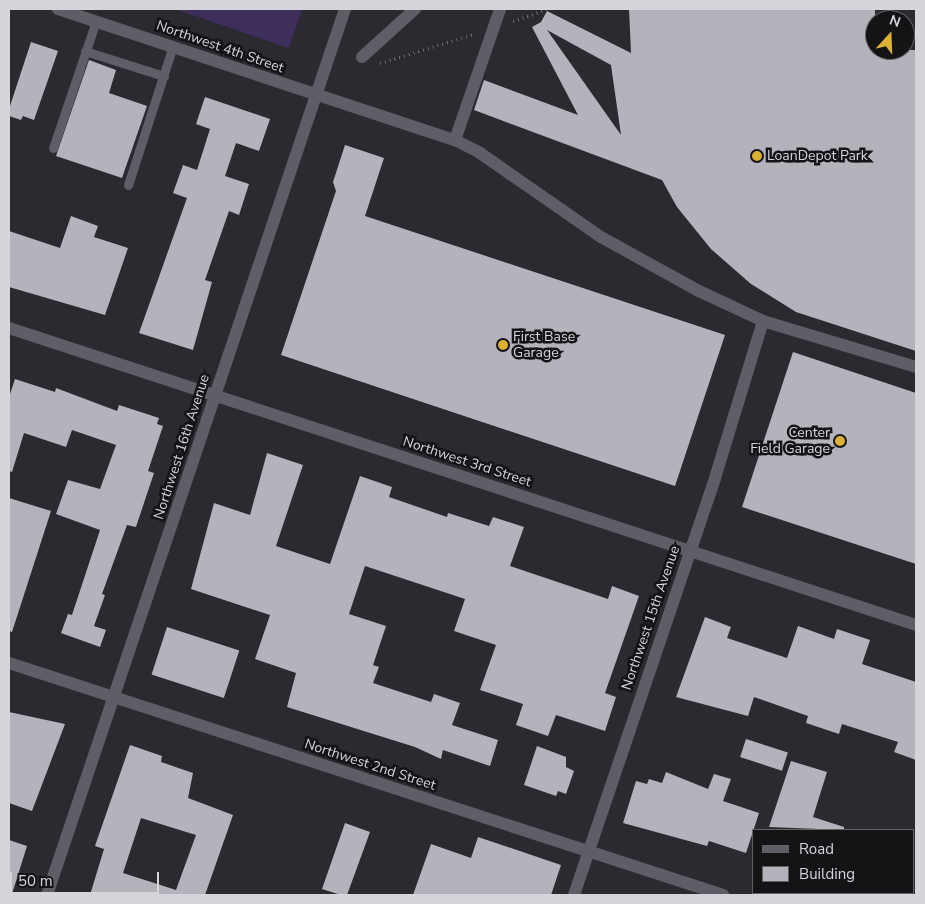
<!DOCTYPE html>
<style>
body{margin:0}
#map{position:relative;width:925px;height:904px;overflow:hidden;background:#2c2a31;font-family:"Nunito Sans",sans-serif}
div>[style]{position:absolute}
.green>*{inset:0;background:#3e2e5b}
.building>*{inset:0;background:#b5b2bc;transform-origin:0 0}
.path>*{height:3px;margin-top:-1.5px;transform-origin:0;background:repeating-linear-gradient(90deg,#6c6b71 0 1px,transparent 0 5px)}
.lane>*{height:9px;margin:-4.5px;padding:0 4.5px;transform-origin:4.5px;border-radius:4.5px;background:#5f5d65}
.street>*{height:12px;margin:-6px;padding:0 6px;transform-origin:6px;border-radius:6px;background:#5f5d65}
.dots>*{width:14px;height:14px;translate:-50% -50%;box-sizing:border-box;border:2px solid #141316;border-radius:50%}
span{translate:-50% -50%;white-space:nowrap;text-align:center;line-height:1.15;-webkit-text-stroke:5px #141316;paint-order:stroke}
.street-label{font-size:14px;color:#d6d5da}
.poi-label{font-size:14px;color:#d6d5da}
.left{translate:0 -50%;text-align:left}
.right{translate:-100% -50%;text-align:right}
.frame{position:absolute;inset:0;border:10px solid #d6d5da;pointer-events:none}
.legend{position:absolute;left:752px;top:829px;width:162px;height:65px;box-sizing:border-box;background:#141316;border:1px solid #626164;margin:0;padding:6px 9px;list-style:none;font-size:15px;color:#d6d5da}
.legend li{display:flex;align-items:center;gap:10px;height:25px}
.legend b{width:25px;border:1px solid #626164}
.north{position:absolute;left:865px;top:10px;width:50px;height:50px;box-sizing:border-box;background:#141316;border:1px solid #626164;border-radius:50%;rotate:20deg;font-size:14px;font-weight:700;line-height:20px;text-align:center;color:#d6d5da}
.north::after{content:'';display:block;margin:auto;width:18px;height:22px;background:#ddb133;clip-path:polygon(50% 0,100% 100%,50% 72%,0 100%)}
.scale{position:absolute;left:10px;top:872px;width:149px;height:22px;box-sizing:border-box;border:2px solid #d6d5da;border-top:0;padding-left:6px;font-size:15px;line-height:18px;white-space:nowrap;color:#d6d5da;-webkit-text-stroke:4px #141316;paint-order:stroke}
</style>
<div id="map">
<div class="green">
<i style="clip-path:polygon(175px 9px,302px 9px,289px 48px)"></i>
</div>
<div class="building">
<i style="clip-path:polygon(evenodd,629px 9px,875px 9px,875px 50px,916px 50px,916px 351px,796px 312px,751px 284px,711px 249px,677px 207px,662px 180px,474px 110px,484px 80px,578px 115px,532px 27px,541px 22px,547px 11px,631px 53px,629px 9px,547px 30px,611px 65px,621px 135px,547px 30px)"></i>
<i style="clip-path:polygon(31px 42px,58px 51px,34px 120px,23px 116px,21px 120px,9px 116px,9px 109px)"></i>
<i style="clip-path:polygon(89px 60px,116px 70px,109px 93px,147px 106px,122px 178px,56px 156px)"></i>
<i style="clip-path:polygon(205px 97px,270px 119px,259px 151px,236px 143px,225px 176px,249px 184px,239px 215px,229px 211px,205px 280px,212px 282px,193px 350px,139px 333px,187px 198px,173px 193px,183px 165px,197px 170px,210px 129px,196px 124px)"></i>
<i style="clip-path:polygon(345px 145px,384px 158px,365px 216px,725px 335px,675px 486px,281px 355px,336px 191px,333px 182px)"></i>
<i style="clip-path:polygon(71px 216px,98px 226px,94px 237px,128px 248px,105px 315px,9px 287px,9px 231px,60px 248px)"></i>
<i style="clip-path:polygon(793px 352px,916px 393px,916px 564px,742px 507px)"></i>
<i style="clip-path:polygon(15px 379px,55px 392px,56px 388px,117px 411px,119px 405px,159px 418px,157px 424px,163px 426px,148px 471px,154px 473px,136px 527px,127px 525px,102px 594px,105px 595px,94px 626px,106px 630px,100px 647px,61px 633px,68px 614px,72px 615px,100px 530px,56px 514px,68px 480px,100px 489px,116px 445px,72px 430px,66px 447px,24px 433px,12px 472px,9px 471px,9px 397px)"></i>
<i style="clip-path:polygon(267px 453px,303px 465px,276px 546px,330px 564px,360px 476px,392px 487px,389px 497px,447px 517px,448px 513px,489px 526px,493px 517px,524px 527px,510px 566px,608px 599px,612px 586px,639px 596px,605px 693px,616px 697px,605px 731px,556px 715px,548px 736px,516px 725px,523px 704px,480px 690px,496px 645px,454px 631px,465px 599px,365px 566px,349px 614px,386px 626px,373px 665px,379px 667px,373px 683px,431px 702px,434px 694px,460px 703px,452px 725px,498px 740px,490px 766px,443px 750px,441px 759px,415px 747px,287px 707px,296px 673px,255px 659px,270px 615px,191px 589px,214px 503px,250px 515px)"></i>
<i style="clip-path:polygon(9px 498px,51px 511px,12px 632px,9px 631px)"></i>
<i style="clip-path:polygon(705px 617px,731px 627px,727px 638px,787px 658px,798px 626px,834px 639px,837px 629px,870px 640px,862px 664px,916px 682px,916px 760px,894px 752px,898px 742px,842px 724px,839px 734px,806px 723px,808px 716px,754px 697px,748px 716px,676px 697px)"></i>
<i style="left:167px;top:627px;width:76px;height:50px;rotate:18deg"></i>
<i style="clip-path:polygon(9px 712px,65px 724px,32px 811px,9px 803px)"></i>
<i style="left:746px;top:739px;width:44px;height:19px;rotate:18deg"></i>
<i style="clip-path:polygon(evenodd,130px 745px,162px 756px,161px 762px,193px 773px,188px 798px,233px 815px,205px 895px,90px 895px,104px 849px,95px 846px,130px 745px,141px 818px,196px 835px,176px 890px,123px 873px,141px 818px)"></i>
<i style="clip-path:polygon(537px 746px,566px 757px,566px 767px,574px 771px,566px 794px,558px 791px,556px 796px,524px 785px)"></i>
<i style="clip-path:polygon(791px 761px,827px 772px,813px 817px,844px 827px,844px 830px,769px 827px)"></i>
<i style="clip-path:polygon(666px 772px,708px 789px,714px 774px,731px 779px,723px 801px,759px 813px,746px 853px,709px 841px,707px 846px,623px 823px,636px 781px,647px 784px,649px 779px,662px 783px)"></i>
<i style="clip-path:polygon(345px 823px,370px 832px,347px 895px,341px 895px,322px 889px)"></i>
<i style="clip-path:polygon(478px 837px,561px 865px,551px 895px,413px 895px,431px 844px,471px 858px)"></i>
<i style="clip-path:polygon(9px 840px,27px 846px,12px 894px,9px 893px)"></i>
</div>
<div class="path">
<i style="left:513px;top:21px;width:36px;rotate:-19deg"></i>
<i style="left:380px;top:63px;width:98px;rotate:-17.1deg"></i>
</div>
<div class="lane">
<i style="left:85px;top:51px;width:83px;rotate:17.6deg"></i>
<i style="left:53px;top:148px;width:134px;rotate:-71.3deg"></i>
<i style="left:128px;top:185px;width:146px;rotate:-72.1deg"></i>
</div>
<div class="street">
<i style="left:58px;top:9px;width:418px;rotate:18.3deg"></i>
<i style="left:455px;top:140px;width:28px;rotate:27deg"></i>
<i style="left:480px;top:153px;width:147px;rotate:34.8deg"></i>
<i style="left:601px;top:237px;width:112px;rotate:28.9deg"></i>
<i style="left:699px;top:291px;width:71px;rotate:25.1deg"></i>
<i style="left:763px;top:321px;width:160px;rotate:16.7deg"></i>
<i style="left:362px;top:57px;width:72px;rotate:-42.2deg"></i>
<i style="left:455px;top:140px;width:139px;rotate:-71deg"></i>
<i style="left:9px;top:328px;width:954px;rotate:18.13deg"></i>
<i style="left:9px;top:663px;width:751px;rotate:18deg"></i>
<i style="left:47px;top:895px;width:935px;rotate:-71.41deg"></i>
<i style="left:574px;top:895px;width:440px;rotate:-71.3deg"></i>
<i style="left:715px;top:478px;width:164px;rotate:-73deg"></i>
</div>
<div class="dots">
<i style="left:757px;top:156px;background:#ddb133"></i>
<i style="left:503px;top:345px;background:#ddb133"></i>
<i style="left:840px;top:441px;background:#ddb133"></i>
</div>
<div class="street-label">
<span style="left:220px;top:47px;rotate:19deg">Northwest 4th Street</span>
<span style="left:182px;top:447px;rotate:-72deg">Northwest 16th Avenue</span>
<span style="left:467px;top:462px;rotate:18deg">Northwest 3rd Street</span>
<span style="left:651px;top:618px;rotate:-71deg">Northwest 15th Avenue</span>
<span style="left:370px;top:765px;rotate:18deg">Northwest 2nd Street</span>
</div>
<div class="poi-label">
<span class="left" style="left:767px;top:156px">LoanDepot Park</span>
<span class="left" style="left:513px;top:345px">First Base<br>Garage</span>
<span class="right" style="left:830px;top:441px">Center<br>Field Garage</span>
</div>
<div class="frame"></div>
<ul class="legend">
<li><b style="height:6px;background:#5f5d65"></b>Road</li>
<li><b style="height:14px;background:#b5b2bc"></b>Building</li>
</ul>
<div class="north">N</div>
<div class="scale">50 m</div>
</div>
